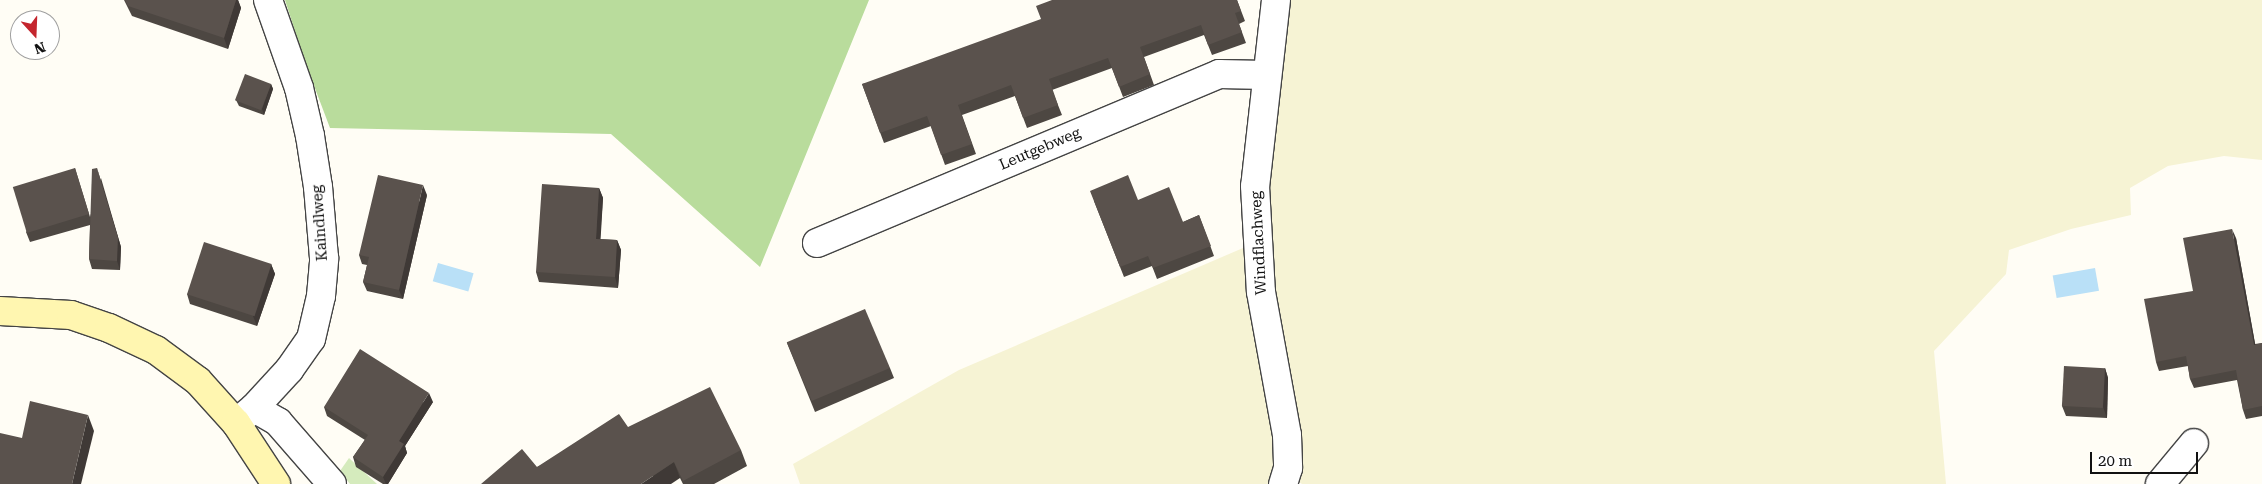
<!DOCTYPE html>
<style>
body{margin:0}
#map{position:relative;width:2262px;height:484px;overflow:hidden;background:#fffdf5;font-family:"Roboto Serif",serif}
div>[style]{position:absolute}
.farmland>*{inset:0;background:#f6f3d4}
.green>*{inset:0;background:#d5ebbd}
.forest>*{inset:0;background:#b9dc9c}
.water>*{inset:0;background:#b9e0f7;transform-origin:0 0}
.roads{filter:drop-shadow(1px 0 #444) drop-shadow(-1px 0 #444) drop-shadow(0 1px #444) drop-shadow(0 -1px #444)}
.minor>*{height:28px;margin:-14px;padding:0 14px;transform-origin:14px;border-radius:14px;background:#fff}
.secondary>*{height:28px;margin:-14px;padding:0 14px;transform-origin:14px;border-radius:14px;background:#fff6b0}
.wall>*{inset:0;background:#4d4742}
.shaded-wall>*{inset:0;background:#3f3936}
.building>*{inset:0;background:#5a524d;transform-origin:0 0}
span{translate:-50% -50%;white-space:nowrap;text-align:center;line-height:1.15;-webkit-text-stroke:5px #fff;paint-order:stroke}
.street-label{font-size:15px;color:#111}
.north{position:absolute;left:10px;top:10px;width:50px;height:50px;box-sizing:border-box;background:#fff;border:1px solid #a0a0a0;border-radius:50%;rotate:160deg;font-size:14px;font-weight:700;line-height:20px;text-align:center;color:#111}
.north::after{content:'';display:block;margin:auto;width:18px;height:22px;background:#c4262e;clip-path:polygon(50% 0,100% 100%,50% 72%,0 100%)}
.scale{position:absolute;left:2090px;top:452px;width:108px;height:22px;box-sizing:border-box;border:2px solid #111;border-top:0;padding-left:6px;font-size:15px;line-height:18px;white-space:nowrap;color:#111;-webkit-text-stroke:4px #fff;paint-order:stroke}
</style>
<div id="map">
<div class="farmland">
<i style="clip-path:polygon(1289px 0,2262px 0,2262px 160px,2224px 156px,2168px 166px,2130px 188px,2131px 215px,2071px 229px,2009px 250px,2006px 274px,1934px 351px,1946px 484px,1302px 484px,1299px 482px,1302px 447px,1270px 278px,1266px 203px)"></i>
<i style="clip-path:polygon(1243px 248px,1277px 451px,1272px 484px,800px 484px,793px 464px,959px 370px)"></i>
</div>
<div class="green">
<i style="clip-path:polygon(349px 458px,377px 484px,350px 484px,340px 471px)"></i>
</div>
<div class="forest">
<i style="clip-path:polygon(285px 0,869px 0,760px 267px,611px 134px,330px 128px,305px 62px)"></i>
</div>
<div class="water">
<i style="left:438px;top:263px;width:37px;height:19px;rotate:16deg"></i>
<i style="left:2095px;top:268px;width:23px;height:43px;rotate:80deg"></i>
</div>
<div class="roads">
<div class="minor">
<i style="left:1276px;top:0;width:187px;rotate:96.4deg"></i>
<i style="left:1255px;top:186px;width:106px;rotate:86.8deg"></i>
<i style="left:1261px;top:292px;width:145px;rotate:79.7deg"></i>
<i style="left:1287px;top:435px;width:33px;rotate:88deg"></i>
<i style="left:1288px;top:468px;width:17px;rotate:107deg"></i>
<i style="left:817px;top:243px;width:436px;rotate:-22.8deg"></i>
<i style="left:1219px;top:74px;width:47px;rotate:1.2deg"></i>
<i style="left:254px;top:408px;width:28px;rotate:30deg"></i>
<i style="left:278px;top:422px;width:82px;rotate:48.9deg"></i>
<i style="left:236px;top:423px;width:23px;rotate:-40deg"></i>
<i style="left:254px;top:408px;width:52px;rotate:-47.4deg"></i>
<i style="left:289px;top:370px;width:38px;rotate:-55deg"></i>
<i style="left:311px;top:339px;width:44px;rotate:-76.9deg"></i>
<i style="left:321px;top:296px;width:38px;rotate:-85deg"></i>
<i style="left:324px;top:258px;width:71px;rotate:-94.8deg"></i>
<i style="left:318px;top:187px;width:52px;rotate:-98.9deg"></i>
<i style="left:310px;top:136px;width:49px;rotate:-102.9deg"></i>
<i style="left:299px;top:88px;width:93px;rotate:-109.4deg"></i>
<i style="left:2160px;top:484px;width:53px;rotate:-50.3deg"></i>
</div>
<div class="secondary">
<i style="left:0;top:311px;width:71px;rotate:3.2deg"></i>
<i style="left:71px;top:315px;width:40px;rotate:18.9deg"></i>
<i style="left:109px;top:328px;width:52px;rotate:25.1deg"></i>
<i style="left:156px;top:350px;width:52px;rotate:36.4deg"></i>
<i style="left:198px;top:381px;width:57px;rotate:47.9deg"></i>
<i style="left:236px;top:423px;width:73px;rotate:56.7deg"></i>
</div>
</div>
<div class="wall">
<i style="clip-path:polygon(124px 0,238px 0,241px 8px,228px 49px,132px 16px)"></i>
<i style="clip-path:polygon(1237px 0,1245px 21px,1239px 24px,1246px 43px,1212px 55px,1204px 35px,1144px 57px,1154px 85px,1123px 97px,1112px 68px,1052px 90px,1062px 115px,1027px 128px,1015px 96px,962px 115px,976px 154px,945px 165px,931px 126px,884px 143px,862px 84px)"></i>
<i style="clip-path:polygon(271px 84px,273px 89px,264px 115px,239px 106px,236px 100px)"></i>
<i style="clip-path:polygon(75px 168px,90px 217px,101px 178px,121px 247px,120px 270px,92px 269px,89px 259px,90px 225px,30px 242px,26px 232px)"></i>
<i style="clip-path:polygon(599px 188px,603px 198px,600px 239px,617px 240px,621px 250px,618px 288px,539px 282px,536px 272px)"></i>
<i style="clip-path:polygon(427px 195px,403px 299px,367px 291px,363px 282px,367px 265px,362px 264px,359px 255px)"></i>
<i style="clip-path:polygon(1138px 200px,1183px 222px,1199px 215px,1214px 256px,1157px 279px,1152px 266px,1124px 277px,1094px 201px)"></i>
<i style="clip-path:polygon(2236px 238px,2255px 344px,2262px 343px,2262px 416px,2246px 419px,2243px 410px,2237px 380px,2194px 388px,2190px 379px,2188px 366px,2159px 371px,2156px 362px,2193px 291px)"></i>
<i style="clip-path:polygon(271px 264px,275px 274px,257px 326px,190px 304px,187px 294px)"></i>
<i style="clip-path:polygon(787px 343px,890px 368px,894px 378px,815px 412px)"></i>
<i style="clip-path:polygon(2105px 368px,2108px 378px,2107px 418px,2066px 416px,2062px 406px)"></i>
<i style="clip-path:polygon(433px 402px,405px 446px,407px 453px,388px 484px,383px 484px,356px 467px,353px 457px,365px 440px,327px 416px,324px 407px)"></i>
<i style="clip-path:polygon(628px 427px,741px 450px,747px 466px,714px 484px,683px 484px,680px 478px,537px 467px)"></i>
</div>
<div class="shaded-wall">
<i style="clip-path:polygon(236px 0,238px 0,241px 8px,228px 49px,224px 38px)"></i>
<i style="clip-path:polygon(271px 84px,273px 89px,264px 115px,262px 109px)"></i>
<i style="clip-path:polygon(97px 168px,121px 247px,120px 270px,117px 261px)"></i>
<i style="clip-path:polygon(423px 185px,427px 195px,403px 299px,399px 290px)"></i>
<i style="clip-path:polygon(599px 188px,603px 198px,600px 249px,596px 239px)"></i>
<i style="clip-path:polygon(2232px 229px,2236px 238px,2257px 354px,2254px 345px)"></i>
<i style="clip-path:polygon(617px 240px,621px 250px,618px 288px,615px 277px)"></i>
<i style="clip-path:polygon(271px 264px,275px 274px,257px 326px,253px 316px)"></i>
<i style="clip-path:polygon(2105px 368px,2108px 378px,2107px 418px,2103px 407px)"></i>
<i style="clip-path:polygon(429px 393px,433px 402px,405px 446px,407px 453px,388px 484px,386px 484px,383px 477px,399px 441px)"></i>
<i style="clip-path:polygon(88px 415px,94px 431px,81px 484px,72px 484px)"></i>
<i style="clip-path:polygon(674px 462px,680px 478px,671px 484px,641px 484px)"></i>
</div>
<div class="building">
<i style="clip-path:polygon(125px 0,236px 0,224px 38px,128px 6px)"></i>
<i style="clip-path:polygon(1052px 0,1237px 0,1241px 11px,1235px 13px,1242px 32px,1208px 45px,1201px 25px,1140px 47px,1150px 74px,1119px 87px,1108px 58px,1049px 79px,1058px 105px,1023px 118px,1011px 85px,958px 105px,972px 144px,941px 155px,927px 116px,880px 133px,862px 84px,1041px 19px,1036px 6px)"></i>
<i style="left:245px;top:74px;width:28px;height:28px;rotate:21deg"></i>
<i style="left:75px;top:168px;width:48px;height:65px;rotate:73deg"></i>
<i style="clip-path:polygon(97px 168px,118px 238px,117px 261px,89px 259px,92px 169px)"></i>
<i style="clip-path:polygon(378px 175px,423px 185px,399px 290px,363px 282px,369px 257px,359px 255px)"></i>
<i style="clip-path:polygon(1128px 175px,1138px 200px,1169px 187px,1183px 222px,1199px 215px,1211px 246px,1153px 268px,1148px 256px,1120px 267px,1090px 191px)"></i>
<i style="clip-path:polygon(542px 184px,599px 188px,596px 239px,617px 240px,615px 277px,536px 272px)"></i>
<i style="clip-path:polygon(2232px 229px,2254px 345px,2262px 343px,2262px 406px,2243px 410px,2236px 370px,2190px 379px,2186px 356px,2156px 362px,2144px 299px,2193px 291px,2183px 238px)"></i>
<i style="left:204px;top:242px;width:71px;height:55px;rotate:18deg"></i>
<i style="left:865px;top:309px;width:64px;height:85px;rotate:67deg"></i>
<i style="clip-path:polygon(360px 349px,429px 393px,399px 441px,404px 444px,383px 477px,353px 457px,368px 435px,324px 407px)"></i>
<i style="left:2064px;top:366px;width:41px;height:40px;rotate:3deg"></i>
<i style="clip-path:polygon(710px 387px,741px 450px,683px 481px,674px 462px,641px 484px,481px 484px,522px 449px,537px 467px,619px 414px,628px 427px)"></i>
<i style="clip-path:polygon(30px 401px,88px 415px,72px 484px,0 484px,0 433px,22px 438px)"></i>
</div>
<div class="street-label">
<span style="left:1040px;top:149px;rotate:-23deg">Leutgebweg</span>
<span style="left:320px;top:223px;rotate:-94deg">Kaindlweg</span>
<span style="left:1259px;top:243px;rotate:-93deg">Windflachweg</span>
</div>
<div class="north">N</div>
<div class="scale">20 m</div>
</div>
